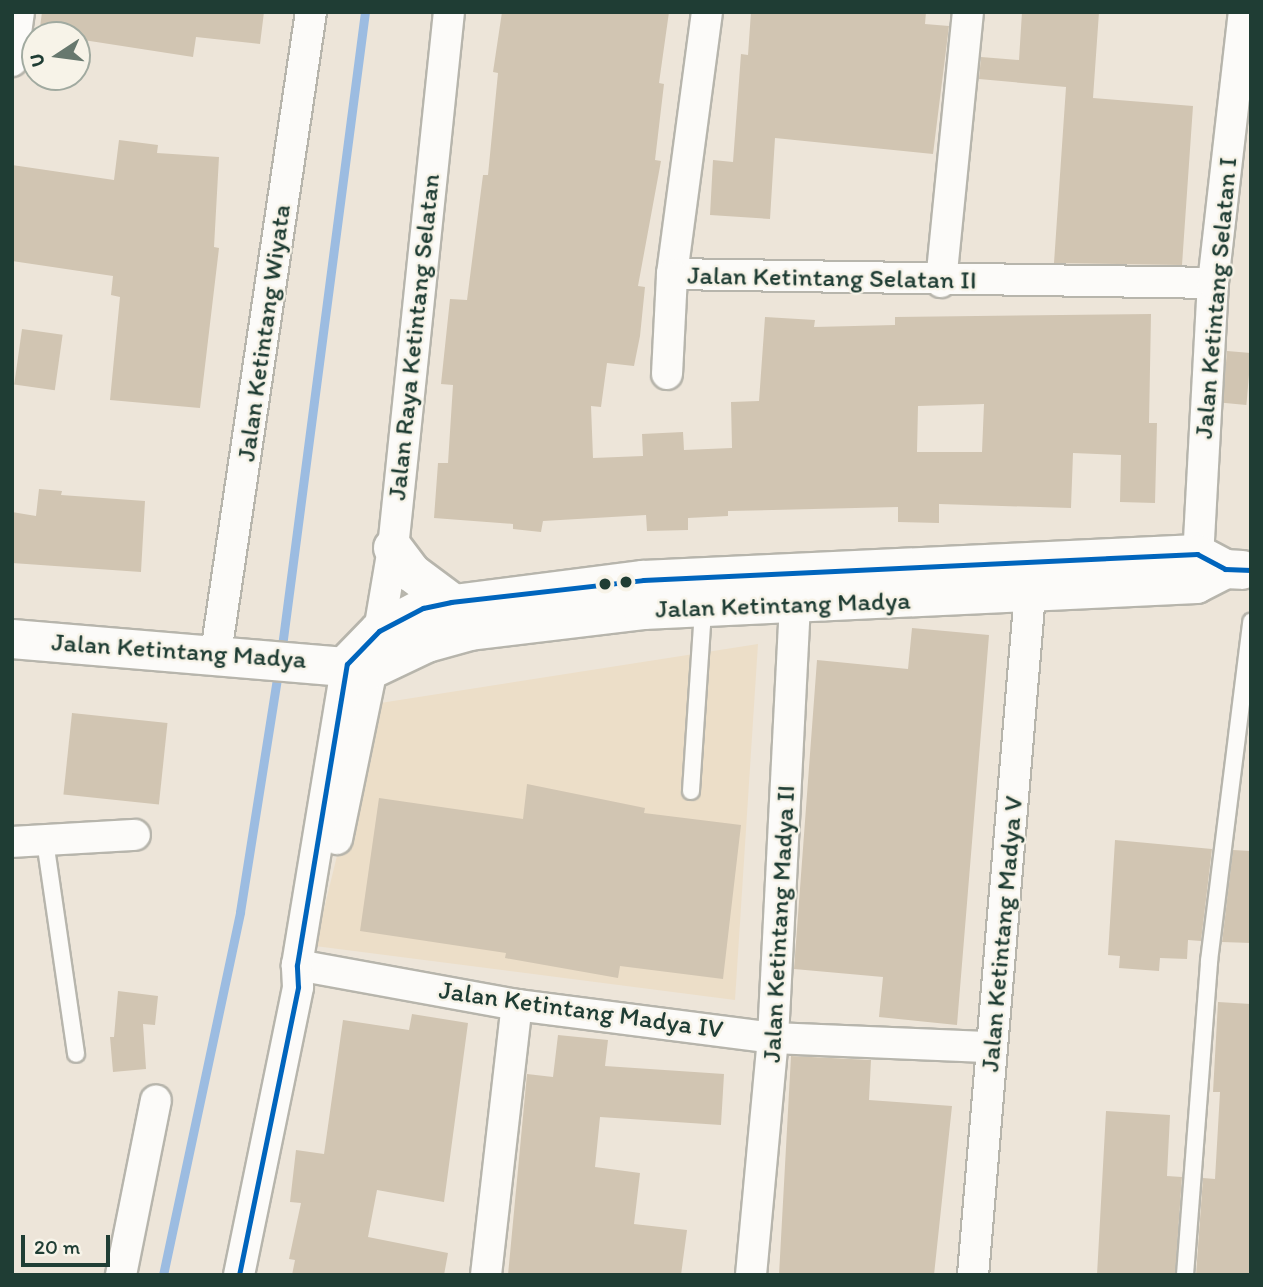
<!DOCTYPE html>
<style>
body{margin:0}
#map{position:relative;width:1263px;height:1287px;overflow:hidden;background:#ede5d9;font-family:Itim,sans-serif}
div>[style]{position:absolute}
.built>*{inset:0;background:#ecdec8}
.stream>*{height:9px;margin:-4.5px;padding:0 4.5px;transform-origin:4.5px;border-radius:4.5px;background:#9cbce1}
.building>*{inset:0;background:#d1c5b2;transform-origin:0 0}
.roads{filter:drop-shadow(2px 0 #b7b5ac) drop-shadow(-2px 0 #b7b5ac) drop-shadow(0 2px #b7b5ac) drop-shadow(0 -2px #b7b5ac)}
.lane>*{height:16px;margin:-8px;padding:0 8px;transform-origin:8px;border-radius:8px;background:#fcfbf9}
.street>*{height:30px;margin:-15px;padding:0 15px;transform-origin:15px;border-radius:15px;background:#fcfbf9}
.secondary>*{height:38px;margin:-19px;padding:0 19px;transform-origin:19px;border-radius:19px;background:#fcfbf9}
.bus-1>*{height:5px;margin:-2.5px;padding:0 2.5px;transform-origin:2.5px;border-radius:2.5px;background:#0065bd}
.dots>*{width:19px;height:19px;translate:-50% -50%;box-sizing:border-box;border:4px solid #f7f3e8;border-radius:50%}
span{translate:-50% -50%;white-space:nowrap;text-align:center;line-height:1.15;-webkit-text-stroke:5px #f7f3e8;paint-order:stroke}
.street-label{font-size:26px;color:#1f3d34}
.frame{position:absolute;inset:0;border:14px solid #1f3d34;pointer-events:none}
.north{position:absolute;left:21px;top:21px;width:70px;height:70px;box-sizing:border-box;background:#f7f3e8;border:2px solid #a1aaa0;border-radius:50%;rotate:257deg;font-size:19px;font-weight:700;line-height:28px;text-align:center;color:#1f3d34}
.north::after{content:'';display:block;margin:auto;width:24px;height:32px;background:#67786e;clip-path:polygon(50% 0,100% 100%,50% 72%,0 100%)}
.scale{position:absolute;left:21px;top:1235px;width:89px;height:32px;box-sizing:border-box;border:4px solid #1f3d34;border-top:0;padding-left:9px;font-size:21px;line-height:24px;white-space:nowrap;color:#1f3d34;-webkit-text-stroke:5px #f7f3e8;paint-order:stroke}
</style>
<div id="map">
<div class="built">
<i style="clip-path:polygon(758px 644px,735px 1000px,315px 946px,374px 704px)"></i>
</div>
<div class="stream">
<i style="left:281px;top:654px;width:647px;rotate:-82.55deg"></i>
<i style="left:163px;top:1275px;width:371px;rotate:-78deg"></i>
<i style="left:240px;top:912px;width:243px;rotate:-81deg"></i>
</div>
<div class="building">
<i style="clip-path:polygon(42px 12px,264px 12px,260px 44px,196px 37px,193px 57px,77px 39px,77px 35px,39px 35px)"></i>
<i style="clip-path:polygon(evenodd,502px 12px,669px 12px,659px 83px,664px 84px,655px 160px,661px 161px,638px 286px,645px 287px,640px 336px,634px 366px,607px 363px,601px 407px,591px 406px,593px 458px,643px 456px,642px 434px,683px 432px,684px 450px,732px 448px,731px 402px,759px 401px,765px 317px,815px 320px,814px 327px,895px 325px,895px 317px,1151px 314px,1149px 423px,1157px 423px,1155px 503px,1120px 502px,1121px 455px,1073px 453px,1071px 508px,939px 504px,939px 523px,898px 522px,898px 507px,728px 511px,728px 516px,688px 518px,688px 530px,647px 531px,646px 515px,543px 521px,541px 532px,513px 529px,513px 524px,434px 518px,438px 463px,448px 463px,453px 385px,441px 384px,450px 299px,467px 300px,483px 175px,488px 175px,498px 73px,493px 72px,502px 12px,984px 404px,982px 452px,917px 452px,918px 406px,984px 404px)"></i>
<i style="clip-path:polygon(751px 12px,926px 12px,925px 24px,949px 26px,933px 154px,775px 138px,770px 219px,710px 215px,713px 160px,733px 162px,741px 54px,748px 55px)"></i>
<i style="clip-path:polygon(1022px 12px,1099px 12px,1093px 98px,1193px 106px,1182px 265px,1054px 263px,1066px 87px,979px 79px,981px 57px,1019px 60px)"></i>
<i style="clip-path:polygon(119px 140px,158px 145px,157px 153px,219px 157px,214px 247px,219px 248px,200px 408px,110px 400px,120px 297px,111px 295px,113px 276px,12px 261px,12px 165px,114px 180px)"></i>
<i style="left:22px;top:329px;width:41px;height:56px;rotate:8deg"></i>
<i style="left:1227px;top:351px;width:24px;height:52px;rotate:5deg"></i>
<i style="clip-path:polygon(39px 489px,62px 491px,61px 495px,145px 501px,141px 572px,12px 563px,12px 512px,36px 516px)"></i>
<i style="clip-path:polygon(912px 628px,989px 635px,957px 1025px,879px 1017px,883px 977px,794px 969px,817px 660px,908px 669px)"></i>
<i style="left:72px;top:713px;width:96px;height:82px;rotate:6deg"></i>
<i style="clip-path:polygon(527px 784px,645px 808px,644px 813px,741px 825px,723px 979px,620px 966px,618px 978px,505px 958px,506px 953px,360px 931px,379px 798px,523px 819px)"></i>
<i style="clip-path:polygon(1115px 840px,1212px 849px,1201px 941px,1188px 940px,1187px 959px,1160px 958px,1159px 971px,1119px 968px,1120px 956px,1108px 955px)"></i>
<i style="clip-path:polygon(1233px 850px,1251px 851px,1251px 943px,1222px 942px)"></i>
<i style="clip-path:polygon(118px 991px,158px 996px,155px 1025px,143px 1024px,146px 1069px,113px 1072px,110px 1037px,114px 1037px)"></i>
<i style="clip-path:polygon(1218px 1002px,1251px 1004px,1251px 1275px,1196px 1275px,1203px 1178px,1215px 1179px,1220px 1092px,1213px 1092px)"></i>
<i style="clip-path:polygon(412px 1014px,468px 1023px,444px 1202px,377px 1190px,368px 1237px,448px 1253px,444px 1275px,292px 1275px,295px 1260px,289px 1259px,301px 1203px,290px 1202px,296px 1150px,324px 1154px,343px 1020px,409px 1030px)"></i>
<i style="clip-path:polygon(558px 1035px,608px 1040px,605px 1066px,724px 1074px,721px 1125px,600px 1117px,595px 1167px,640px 1173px,634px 1224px,687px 1230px,681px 1275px,508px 1275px,527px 1074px,553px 1077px)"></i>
<i style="clip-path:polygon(791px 1056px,871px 1060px,869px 1100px,952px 1106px,934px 1275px,779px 1275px)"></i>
<i style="clip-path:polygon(1106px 1111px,1170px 1115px,1167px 1176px,1182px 1177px,1175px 1275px,1097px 1275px)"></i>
</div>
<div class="roads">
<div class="lane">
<i style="left:691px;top:791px;width:183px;rotate:-86.2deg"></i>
<i style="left:45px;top:841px;width:215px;rotate:81.7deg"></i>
<i style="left:1185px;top:1275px;width:315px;rotate:-85.6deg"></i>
<i style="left:1209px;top:961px;width:342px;rotate:-82.9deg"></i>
</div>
<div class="street">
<i style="left:707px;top:12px;width:264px;rotate:97.6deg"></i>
<i style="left:672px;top:274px;width:541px;rotate:0.95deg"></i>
<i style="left:12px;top:61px;width:49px;rotate:-81.9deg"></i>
<i style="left:941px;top:282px;width:271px;rotate:-84.3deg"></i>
<i style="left:667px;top:374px;width:100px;rotate:-87.1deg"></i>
<i style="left:1197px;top:577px;width:294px;rotate:-86.9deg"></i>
<i style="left:1213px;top:283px;width:273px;rotate:-83.5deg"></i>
<i style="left:384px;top:647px;width:17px;rotate:-107deg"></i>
<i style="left:379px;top:631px;width:84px;rotate:-80.4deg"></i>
<i style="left:393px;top:548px;width:539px;rotate:-84.04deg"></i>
<i style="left:216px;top:653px;width:648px;rotate:-81.57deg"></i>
<i style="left:337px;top:839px;width:174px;rotate:-78.4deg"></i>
<i style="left:12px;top:842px;width:123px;rotate:-3.3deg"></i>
<i style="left:297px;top:965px;width:224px;rotate:10.3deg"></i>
<i style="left:517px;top:1005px;width:258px;rotate:7.3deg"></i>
<i style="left:773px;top:1038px;width:219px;rotate:2.4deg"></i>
<i style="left:121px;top:1275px;width:178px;rotate:-78.7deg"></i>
<i style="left:239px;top:1275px;width:294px;rotate:-78.4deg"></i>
<i style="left:298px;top:987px;width:22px;rotate:-93deg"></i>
<i style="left:297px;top:965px;width:305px;rotate:-80.6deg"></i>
<i style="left:486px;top:1275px;width:272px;rotate:-83.5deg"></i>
<i style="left:751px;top:1275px;width:238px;rotate:-84.7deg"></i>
<i style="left:773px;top:1038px;width:455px;rotate:-87.1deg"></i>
<i style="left:973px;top:1275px;width:683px;rotate:-85.22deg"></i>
</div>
<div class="secondary">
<i style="left:393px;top:548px;width:31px;rotate:53deg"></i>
<i style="left:412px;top:573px;width:49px;rotate:36.6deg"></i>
<i style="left:12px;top:639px;width:361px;rotate:4.8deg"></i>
<i style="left:372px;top:669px;width:61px;rotate:-25.3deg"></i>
<i style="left:427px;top:643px;width:45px;rotate:-15.6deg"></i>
<i style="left:470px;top:631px;width:174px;rotate:-6.9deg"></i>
<i style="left:643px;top:610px;width:554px;rotate:-2.69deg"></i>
<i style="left:1196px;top:584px;width:33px;rotate:-27deg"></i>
<i style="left:347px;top:664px;width:46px;rotate:-45.9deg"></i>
<i style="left:379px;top:631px;width:50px;rotate:-27.6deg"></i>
<i style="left:423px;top:608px;width:222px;rotate:-7.3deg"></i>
<i style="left:643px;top:580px;width:555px;rotate:-2.69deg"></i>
<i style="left:1197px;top:554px;width:32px;rotate:28deg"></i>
<i style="left:1225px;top:569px;width:17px;rotate:3deg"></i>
</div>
</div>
<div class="bus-1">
<i style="left:239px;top:1275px;width:294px;rotate:-78.4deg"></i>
<i style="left:298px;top:987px;width:22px;rotate:-93deg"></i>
<i style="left:297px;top:965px;width:305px;rotate:-80.6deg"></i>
<i style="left:347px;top:664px;width:46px;rotate:-45.9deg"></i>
<i style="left:379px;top:631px;width:50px;rotate:-27.6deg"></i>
<i style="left:423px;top:608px;width:29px;rotate:-12deg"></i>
<i style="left:451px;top:602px;width:193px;rotate:-6.5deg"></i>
<i style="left:643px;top:580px;width:555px;rotate:-2.69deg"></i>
<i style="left:1197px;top:554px;width:32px;rotate:28deg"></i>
<i style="left:1225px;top:569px;width:26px;rotate:2deg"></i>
</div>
<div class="dots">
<i style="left:626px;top:582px;background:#1f3d34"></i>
<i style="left:605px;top:584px;background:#1f3d34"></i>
</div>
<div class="street-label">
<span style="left:832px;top:278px;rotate:1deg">Jalan Ketintang Selatan II</span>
<span style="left:1216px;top:298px;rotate:-85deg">Jalan Ketintang Selatan I</span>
<span style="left:264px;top:333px;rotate:-82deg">Jalan Ketintang Wiyata</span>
<span style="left:414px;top:337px;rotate:-84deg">Jalan Raya Ketintang Selatan</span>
<span style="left:783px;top:605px;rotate:-2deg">Jalan Ketintang Madya</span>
<span style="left:179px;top:651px;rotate:4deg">Jalan Ketintang Madya</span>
<span style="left:779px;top:924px;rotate:-87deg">Jalan Ketintang Madya II</span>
<span style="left:1002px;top:934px;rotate:-85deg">Jalan Ketintang Madya V</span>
<span style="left:581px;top:1010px;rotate:8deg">Jalan Ketintang Madya IV</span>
</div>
<div class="frame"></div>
<div class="north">U</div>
<div class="scale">20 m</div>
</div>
